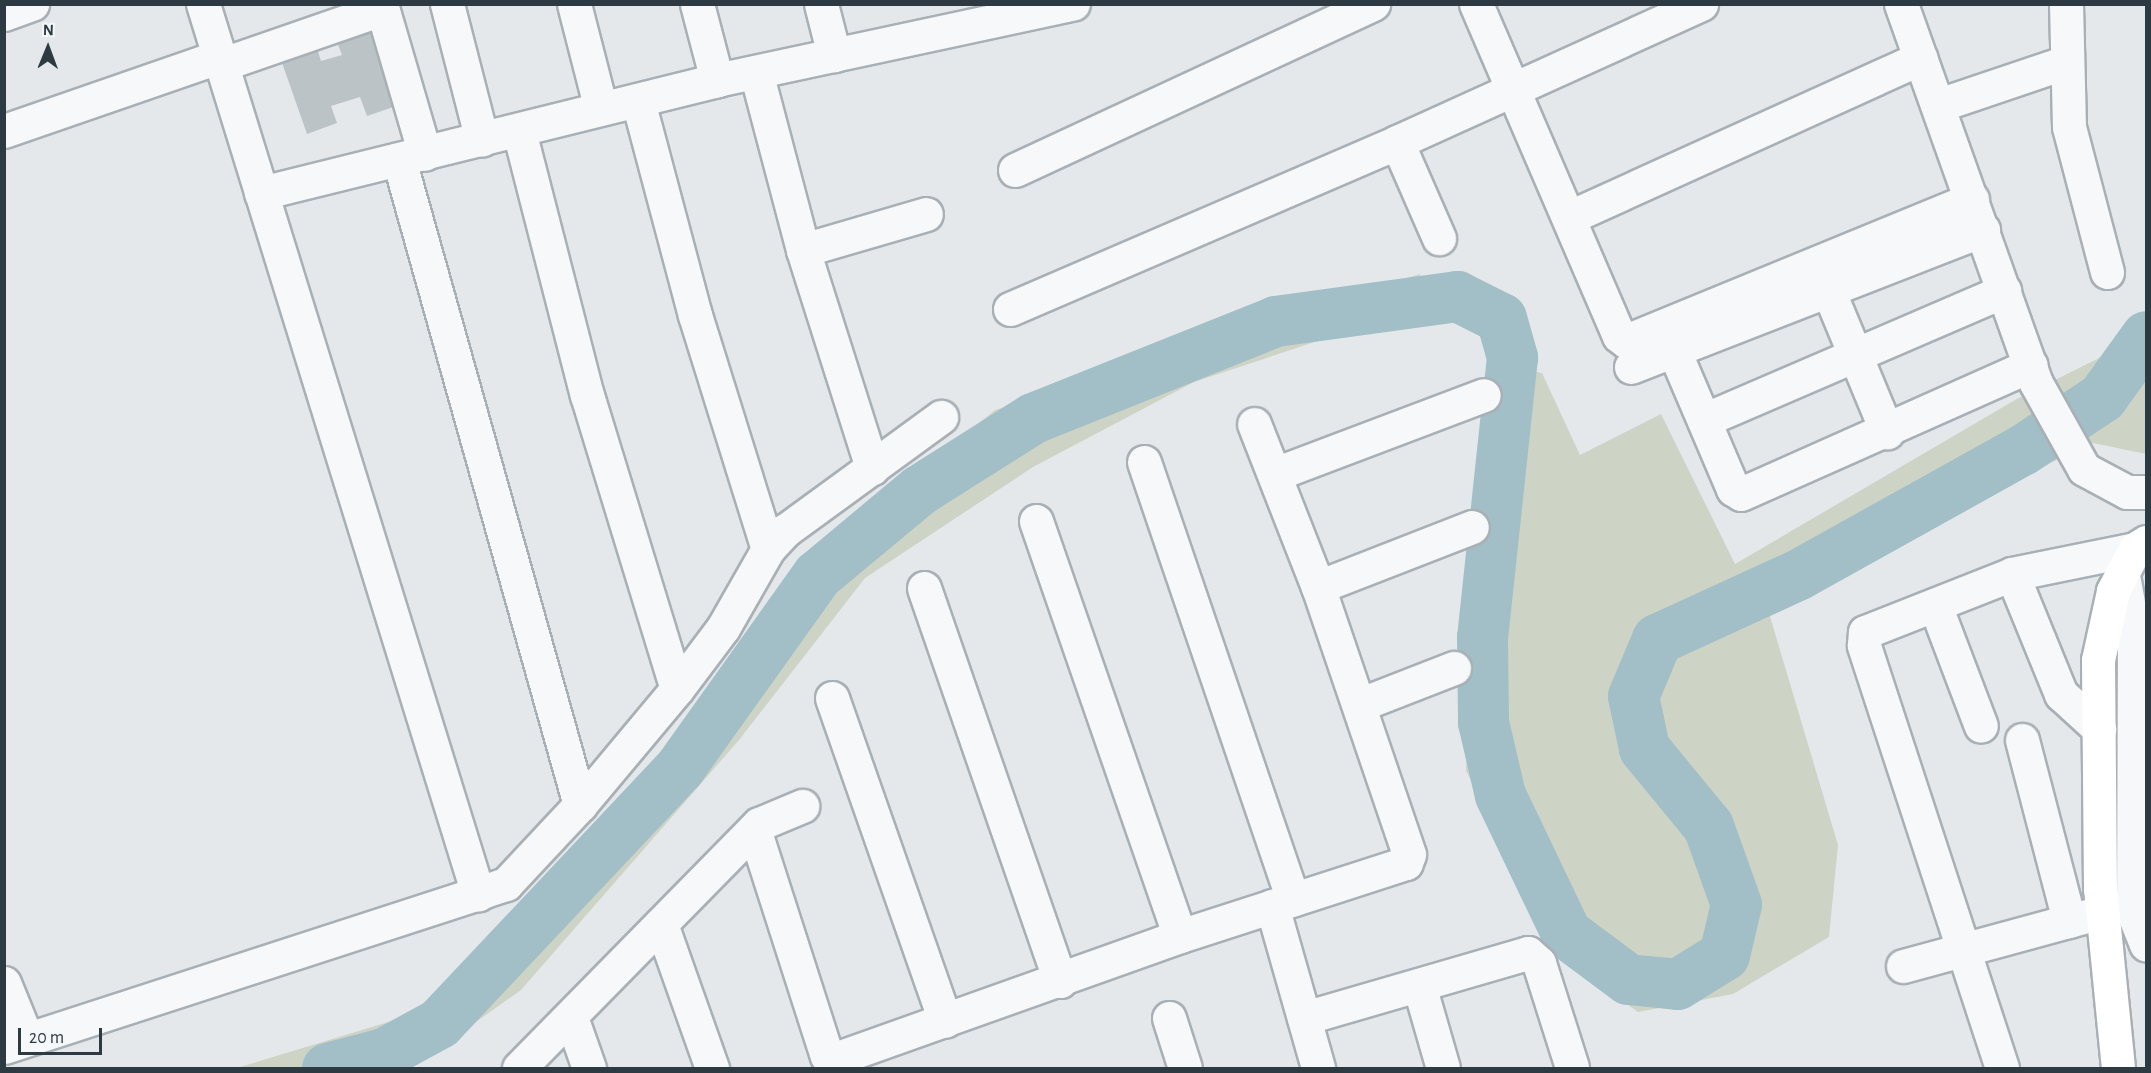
<!DOCTYPE html>
<style>
body{margin:0}
#map{position:relative;width:2151px;height:1073px;overflow:hidden;background:#e4e8eb;font-family:"Alegreya Sans",sans-serif}
div>[style]{position:absolute}
.green>*{inset:0;background:#cdd4c6}
.river>*{height:51px;margin:-25.5px;padding:0 25.5px;transform-origin:25.5px;border-radius:25.5px;background:#a2bfc7}
.building>*{inset:0;background:#bbc3c7}
.roads{filter:drop-shadow(2px 0 #a9b0b5) drop-shadow(-2px 0 #a9b0b5) drop-shadow(0 2px #a9b0b5) drop-shadow(0 -2px #a9b0b5)}
.minor>*{height:33px;margin:-16.5px;padding:0 16.5px;transform-origin:16.5px;border-radius:16.5px;background:#f6f8f9}
.major>*{height:33px;margin:-16.5px;padding:0 16.5px;transform-origin:16.5px;border-radius:16.5px;background:#fff}
span{translate:-50% -50%;white-space:nowrap;text-align:center;line-height:1.15;-webkit-text-stroke:4.5px #f4f7f8;paint-order:stroke}
.frame{position:absolute;inset:0;border:6px solid #2d3a42;pointer-events:none}
.north{position:absolute;left:18px;top:18px;width:60px;height:60px;-webkit-text-stroke:4px #f4f7f8;paint-order:stroke;rotate:1deg;font-size:16px;font-weight:700;line-height:24px;text-align:center;color:#2d3a42}
.north::after{content:'';display:block;margin:auto;width:21px;height:27px;background:#2d3a42;clip-path:polygon(50% 0,100% 100%,50% 72%,0 100%)}
.scale{position:absolute;left:18px;top:1028px;width:84px;height:27px;box-sizing:border-box;border:3px solid #2d3a42;border-top:0;padding-left:8px;font-size:18px;line-height:21px;white-space:nowrap;color:#2d3a42;-webkit-text-stroke:4px #f4f7f8;paint-order:stroke}
</style>
<div id="map">
<div class="green">
<i style="clip-path:polygon(1421px 274px,1387px 318px,1194px 382px,1033px 467px,865px 578px,739px 740px,521px 990px,425px 1058px,390px 1068px,237px 1068px,431px 1009px,607px 820px,827px 549px,995px 410px,1071px 387px,1299px 307px)"></i>
<i style="clip-path:polygon(2146px 326px,2146px 454px,2093px 443px,1984px 494px,1769px 613px,1838px 845px,1829px 937px,1733px 994px,1638px 1012px,1573px 966px,1466px 771px,1486px 440px,1495px 363px,1542px 373px,1580px 455px,1661px 414px,1735px 564px,2015px 400px,2109px 353px)"></i>
</div>
<div class="river">
<i style="left:327px;top:1068px;width:59px;rotate:-14.7deg"></i>
<i style="left:384px;top:1053px;width:63px;rotate:-28.6deg"></i>
<i style="left:439px;top:1023px;width:352px;rotate:-46.7deg"></i>
<i style="left:680px;top:767px;width:236px;rotate:-54.5deg"></i>
<i style="left:817px;top:575px;width:133px;rotate:-39.8deg"></i>
<i style="left:919px;top:490px;width:135px;rotate:-32.3deg"></i>
<i style="left:1033px;top:418px;width:261px;rotate:-21.8deg"></i>
<i style="left:1275px;top:321px;width:184px;rotate:-7.8deg"></i>
<i style="left:1457px;top:296px;width:49px;rotate:26.6deg"></i>
<i style="left:1501px;top:318px;width:41px;rotate:74.2deg"></i>
<i style="left:1512px;top:357px;width:282px;rotate:96.1deg"></i>
<i style="left:1482px;top:637px;width:85px;rotate:89.3deg"></i>
<i style="left:1483px;top:722px;width:75px;rotate:76.9deg"></i>
<i style="left:1500px;top:795px;width:153px;rotate:64.4deg"></i>
<i style="left:1566px;top:933px;width:77px;rotate:36.6deg"></i>
<i style="left:1628px;top:979px;width:49px;rotate:5.8deg"></i>
<i style="left:1677px;top:984px;width:55px;rotate:-31.7deg"></i>
<i style="left:1724px;top:955px;width:52px;rotate:-76.8deg"></i>
<i style="left:1736px;top:904px;width:83px;rotate:-109.7deg"></i>
<i style="left:1708px;top:826px;width:101px;rotate:-129.4deg"></i>
<i style="left:1644px;top:748px;width:53px;rotate:-101.9deg"></i>
<i style="left:1633px;top:696px;width:62px;rotate:-67.2deg"></i>
<i style="left:1657px;top:639px;width:154px;rotate:-24.6deg"></i>
<i style="left:1797px;top:575px;width:257px;rotate:-29.1deg"></i>
<i style="left:2022px;top:450px;width:96px;rotate:-33.5deg"></i>
<i style="left:2102px;top:397px;width:75px;rotate:-54.2deg"></i>
</div>
<div class="building">
<i style="clip-path:polygon(376px 28px,402px 104px,367px 116px,360px 97px,331px 106px,337px 123px,307px 134px,280px 57px,316px 45px,321px 61px,342px 55px,337px 42px)"></i>
</div>
<div class="roads">
<div class="minor">
<i style="left:203px;top:4px;width:932px;rotate:72.83deg"></i>
<i style="left:381px;top:4px;width:156px;rotate:73.7deg"></i>
<i style="left:447px;top:4px;width:140px;rotate:75.6deg"></i>
<i style="left:574px;top:4px;width:108px;rotate:75.6deg"></i>
<i style="left:697px;top:4px;width:79px;rotate:75.3deg"></i>
<i style="left:821px;top:4px;width:53px;rotate:75.7deg"></i>
<i style="left:1476px;top:4px;width:361px;rotate:66.7deg"></i>
<i style="left:1619px;top:336px;width:9px;rotate:36deg"></i>
<i style="left:1626px;top:341px;width:374px;rotate:-22.3deg"></i>
<i style="left:1901px;top:4px;width:402px;rotate:70.4deg"></i>
<i style="left:2036px;top:383px;width:98px;rotate:60.8deg"></i>
<i style="left:2084px;top:469px;width:49px;rotate:28.1deg"></i>
<i style="left:2127px;top:492px;width:19px"></i>
<i style="left:2066px;top:4px;width:123px;rotate:88.6deg"></i>
<i style="left:2069px;top:127px;width:150px;rotate:75.3deg"></i>
<i style="left:4px;top:14px;width:30px;rotate:-20deg"></i>
<i style="left:223px;top:64px;width:168px;rotate:-19.1deg"></i>
<i style="left:756px;top:72px;width:184px;rotate:75.2deg"></i>
<i style="left:803px;top:250px;width:229px;rotate:72.4deg"></i>
<i style="left:638px;top:101px;width:221px;rotate:75.1deg"></i>
<i style="left:695px;top:315px;width:245px;rotate:72.7deg"></i>
<i style="left:1939px;top:105px;width:134px;rotate:-18.7deg"></i>
<i style="left:4px;top:131px;width:229px;rotate:-19.1deg"></i>
<i style="left:519px;top:131px;width:273px;rotate:75.6deg"></i>
<i style="left:587px;top:395px;width:307px;rotate:73deg"></i>
<i style="left:1397px;top:142px;width:105px;rotate:66.4deg"></i>
<i style="left:399px;top:160px;width:670px;rotate:74.32deg"></i>
<i style="left:1015px;top:170px;width:395px;rotate:-24.9deg"></i>
<i style="left:261px;top:193px;width:470px;rotate:-13.9deg"></i>
<i style="left:717px;top:80px;width:364px;rotate:-12.1deg"></i>
<i style="left:1570px;top:217px;width:385px;rotate:-24.4deg"></i>
<i style="left:803px;top:250px;width:128px;rotate:-16.3deg"></i>
<i style="left:1829px;top:292px;width:152px;rotate:67.5deg"></i>
<i style="left:1010px;top:309px;width:421px;rotate:-23.3deg"></i>
<i style="left:1397px;top:142px;width:334px;rotate:-24.4deg"></i>
<i style="left:1675px;top:353px;width:148px;rotate:66.9deg"></i>
<i style="left:1733px;top:489px;width:9px;rotate:32deg"></i>
<i style="left:1741px;top:494px;width:317px;rotate:-24deg"></i>
<i style="left:1631px;top:367px;width:378px;rotate:-21.3deg"></i>
<i style="left:1704px;top:420px;width:327px;rotate:-23.3deg"></i>
<i style="left:1144px;top:462px;width:462px;rotate:71.2deg"></i>
<i style="left:1275px;top:474px;width:223px;rotate:-20.7deg"></i>
<i style="left:1036px;top:521px;width:439px;rotate:70.9deg"></i>
<i style="left:2122px;top:570px;width:66px;rotate:79.5deg"></i>
<i style="left:2134px;top:635px;width:277px;rotate:90.2deg"></i>
<i style="left:2133px;top:912px;width:35px;rotate:68deg"></i>
<i style="left:2012px;top:574px;width:130px;rotate:67.8deg"></i>
<i style="left:2061px;top:694px;width:52px;rotate:42.6deg"></i>
<i style="left:1318px;top:587px;width:165px;rotate:-21.3deg"></i>
<i style="left:924px;top:588px;width:416px;rotate:70.9deg"></i>
<i style="left:1935px;top:605px;width:129px;rotate:69.2deg"></i>
<i style="left:832px;top:698px;width:342px;rotate:70.7deg"></i>
<i style="left:1359px;top:705px;width:102px;rotate:-21.3deg"></i>
<i style="left:2022px;top:740px;width:187px;rotate:75.4deg"></i>
<i style="left:754px;top:829px;width:238px;rotate:72.2deg"></i>
<i style="left:827px;top:1056px;width:6px;rotate:39deg"></i>
<i style="left:832px;top:1060px;width:369px;rotate:-19.6deg"></i>
<i style="left:1180px;top:936px;width:237px;rotate:-17.9deg"></i>
<i style="left:1406px;top:863px;width:9px;rotate:-72deg"></i>
<i style="left:1409px;top:854px;width:282px;rotate:-108.8deg"></i>
<i style="left:1318px;top:587px;width:175px;rotate:-111.4deg"></i>
<i style="left:1272px;top:906px;width:168px;rotate:74.1deg"></i>
<i style="left:661px;top:924px;width:153px;rotate:70.5deg"></i>
<i style="left:1903px;top:966px;width:206px;rotate:-15.2deg"></i>
<i style="left:4px;top:983px;width:58px;rotate:67.8deg"></i>
<i style="left:1419px;top:985px;width:86px;rotate:73.9deg"></i>
<i style="left:571px;top:1017px;width:54px;rotate:70.6deg"></i>
<i style="left:1169px;top:1018px;width:52px;rotate:72.3deg"></i>
<i style="left:1304px;top:1018px;width:233px;rotate:-16.2deg"></i>
<i style="left:1528px;top:953px;width:15px;rotate:42deg"></i>
<i style="left:1539px;top:963px;width:109px;rotate:72.4deg"></i>
<i style="left:4px;top:1047px;width:528px;rotate:-17.99deg"></i>
<i style="left:506px;top:884px;width:108px;rotate:-46.9deg"></i>
<i style="left:580px;top:805px;width:151px;rotate:-50.1deg"></i>
<i style="left:677px;top:689px;width:76px;rotate:-53deg"></i>
<i style="left:723px;top:628px;width:91px;rotate:-60.3deg"></i>
<i style="left:768px;top:549px;width:26px;rotate:-47deg"></i>
<i style="left:786px;top:530px;width:192px;rotate:-36.1deg"></i>
<i style="left:519px;top:1068px;width:342px;rotate:-45.5deg"></i>
<i style="left:759px;top:824px;width:47px;rotate:-22.7deg"></i>
<i style="left:2002px;top:1068px;width:445px;rotate:-108.1deg"></i>
<i style="left:1864px;top:645px;width:13px;rotate:-86deg"></i>
<i style="left:1865px;top:632px;width:158px;rotate:-21.5deg"></i>
<i style="left:2012px;top:574px;width:126px;rotate:-11.5deg"></i>
</div>
<div class="major">
<i style="left:2118px;top:1068px;width:180px;rotate:-95.7deg"></i>
<i style="left:2100px;top:889px;width:229px;rotate:-90.5deg"></i>
<i style="left:2098px;top:660px;width:71px;rotate:-77.7deg"></i>
<i style="left:2113px;top:591px;width:47px;rotate:-62.4deg"></i>
<i style="left:2135px;top:549px;width:13px;rotate:-32deg"></i>
</div>
</div>
<div class="frame"></div>
<div class="north">N</div>
<div class="scale">20 m</div>
</div>
